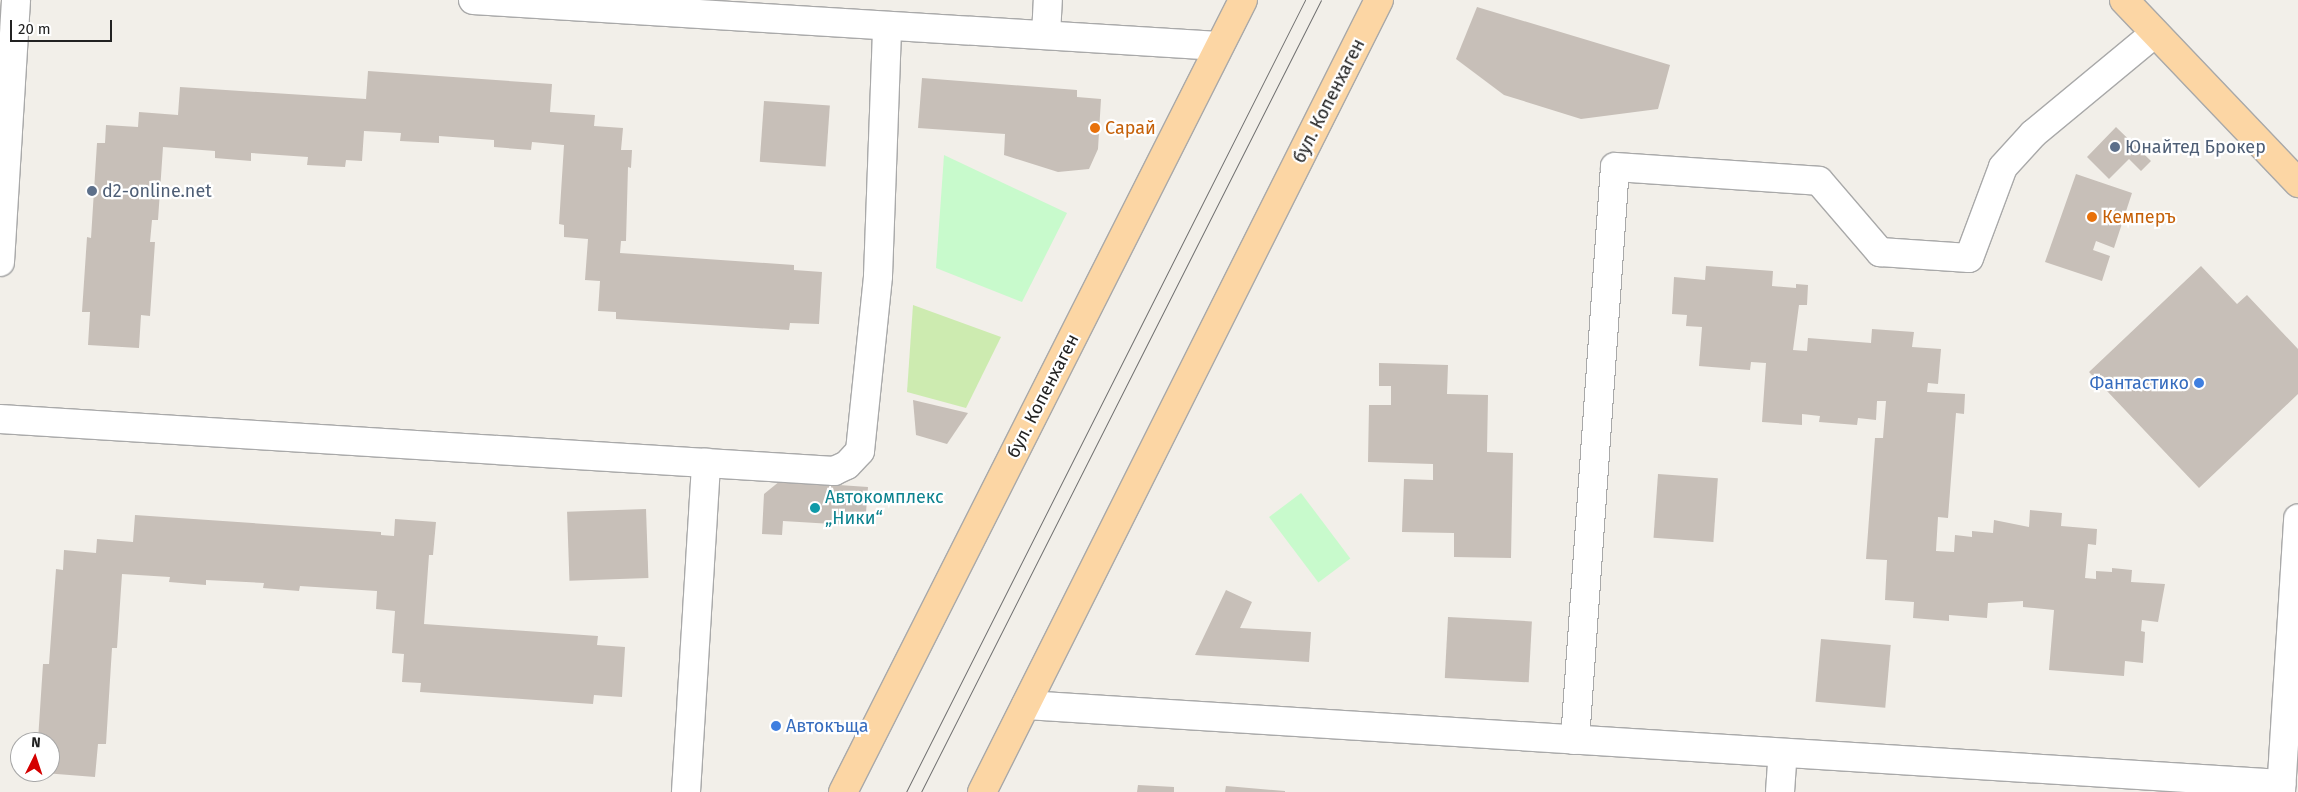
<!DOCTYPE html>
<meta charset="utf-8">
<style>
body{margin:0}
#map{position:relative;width:2298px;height:792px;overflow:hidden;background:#f2efe9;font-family:"Fira Sans",sans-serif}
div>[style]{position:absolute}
.grass>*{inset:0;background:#cdebb0}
.park>*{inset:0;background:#c8facc;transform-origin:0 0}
.building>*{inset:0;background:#c7bfb8;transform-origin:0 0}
.roads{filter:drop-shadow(1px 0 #a9a9a9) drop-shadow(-1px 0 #a9a9a9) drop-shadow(0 1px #a9a9a9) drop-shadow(0 -1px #a9a9a9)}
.minor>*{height:28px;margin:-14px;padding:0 14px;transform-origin:14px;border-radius:14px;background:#fff}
.major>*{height:28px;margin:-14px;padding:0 14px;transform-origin:14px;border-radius:14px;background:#fcd6a4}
.tram>*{height:1px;margin:-0.5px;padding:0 0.5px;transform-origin:0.5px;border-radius:0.5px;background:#707070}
.dots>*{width:14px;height:14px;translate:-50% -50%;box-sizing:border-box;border:2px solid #fff;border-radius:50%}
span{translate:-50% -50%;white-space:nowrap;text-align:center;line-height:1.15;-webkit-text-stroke:4.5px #fff;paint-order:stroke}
.street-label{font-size:18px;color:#222}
.food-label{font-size:18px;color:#c56008}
.left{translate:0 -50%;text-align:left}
.service-label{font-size:18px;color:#4e5e75}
.shop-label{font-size:18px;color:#366cbe}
.right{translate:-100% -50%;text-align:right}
.culture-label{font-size:18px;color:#0d838f}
.north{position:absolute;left:10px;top:732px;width:50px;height:50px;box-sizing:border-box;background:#fff;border:1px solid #a7a7a7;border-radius:50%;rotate:4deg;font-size:14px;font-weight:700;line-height:20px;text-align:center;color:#222}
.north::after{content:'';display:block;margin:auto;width:18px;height:22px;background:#d40000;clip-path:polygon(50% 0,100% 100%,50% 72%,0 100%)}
.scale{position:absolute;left:10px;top:20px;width:102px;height:22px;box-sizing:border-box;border:2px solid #222;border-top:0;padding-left:6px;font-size:15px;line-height:18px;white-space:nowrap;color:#222;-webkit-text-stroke:4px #fff;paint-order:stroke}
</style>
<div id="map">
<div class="grass">
<i style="clip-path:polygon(913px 305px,1001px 337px,966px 408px,907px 392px)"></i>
</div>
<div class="park">
<i style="clip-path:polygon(944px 155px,1067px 213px,1022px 302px,936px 268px)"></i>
<i style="left:1301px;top:493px;width:82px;height:40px;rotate:53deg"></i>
</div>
<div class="building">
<i style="clip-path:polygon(1477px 7px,1670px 65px,1658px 109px,1581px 119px,1504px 95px,1456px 59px)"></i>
<i style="clip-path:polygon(368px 71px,552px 84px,550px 112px,595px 115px,594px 126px,623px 128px,621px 150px,632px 150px,631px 168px,628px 167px,626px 241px,621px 241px,620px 253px,794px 265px,794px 270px,822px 272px,819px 324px,790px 323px,789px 330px,616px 319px,616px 312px,598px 311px,600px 281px,585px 280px,588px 239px,564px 237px,564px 225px,559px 224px,564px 145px,532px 142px,531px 150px,494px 147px,494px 140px,439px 136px,439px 143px,400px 141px,401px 133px,364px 131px,362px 161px,346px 160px,345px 167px,307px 165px,308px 157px,251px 153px,251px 161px,215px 158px,215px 151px,163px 147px,158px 220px,152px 220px,150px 242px,155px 242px,150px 316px,141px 315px,139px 348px,88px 345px,90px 312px,82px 312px,87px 237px,91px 238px,97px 143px,105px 143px,106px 125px,138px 127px,139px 112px,178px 115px,180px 87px,366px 99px)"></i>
<i style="clip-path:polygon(922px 78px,1077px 90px,1077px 97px,1101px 99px,1098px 149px,1089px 169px,1058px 172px,1004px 155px,1005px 134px,918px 128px)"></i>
<i style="left:764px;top:101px;width:66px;height:61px;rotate:4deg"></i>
<i style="clip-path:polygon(2116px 127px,2151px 161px,2141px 171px,2129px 159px,2109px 179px,2087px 157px)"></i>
<i style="clip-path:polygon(2076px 174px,2132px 193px,2114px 248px,2096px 241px,2093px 250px,2110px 256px,2102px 281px,2045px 262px)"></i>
<i style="clip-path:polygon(1706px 266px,1773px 271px,1772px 286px,1796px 288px,1796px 284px,1808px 285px,1807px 305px,1799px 305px,1793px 350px,1807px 351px,1808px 338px,1871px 343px,1872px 329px,1914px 332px,1912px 347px,1941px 349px,1938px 384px,1928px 383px,1927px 392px,1965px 394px,1964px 414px,1956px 413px,1948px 518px,1938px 517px,1936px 551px,1954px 552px,1955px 535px,1972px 537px,1972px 531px,1993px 533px,1994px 520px,2029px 527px,2030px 510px,2062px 513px,2061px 526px,2097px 529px,2096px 545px,2088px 544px,2085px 578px,2096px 579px,2096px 571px,2112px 572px,2112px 568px,2132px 570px,2131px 582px,2165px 584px,2158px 622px,2142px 620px,2141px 631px,2145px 632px,2143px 663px,2125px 661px,2124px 676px,2049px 670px,2054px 610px,2023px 607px,2023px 601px,1988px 603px,1987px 618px,1949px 615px,1949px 621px,1913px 618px,1914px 602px,1885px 600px,1887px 560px,1866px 559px,1875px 438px,1883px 438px,1886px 401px,1877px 401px,1876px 420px,1858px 418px,1857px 425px,1819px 422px,1820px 416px,1802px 414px,1802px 425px,1762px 422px,1766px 363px,1751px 362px,1750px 370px,1699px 366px,1702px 327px,1686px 326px,1687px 315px,1672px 314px,1674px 277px,1705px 280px)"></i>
<i style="clip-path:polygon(2201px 266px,2237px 304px,2247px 295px,2298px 349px,2298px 394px,2199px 488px,2089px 372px)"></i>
<i style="clip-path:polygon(1379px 363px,1448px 365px,1447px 394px,1488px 395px,1487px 452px,1513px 453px,1511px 558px,1454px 557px,1454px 533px,1402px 532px,1404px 479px,1433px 480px,1433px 464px,1368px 462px,1369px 405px,1391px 405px,1391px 386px,1379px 386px)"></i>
<i style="clip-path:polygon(913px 400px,968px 413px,947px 444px,916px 435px)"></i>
<i style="left:1658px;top:474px;width:60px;height:64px;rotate:4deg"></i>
<i style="clip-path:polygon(780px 481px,868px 487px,865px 526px,783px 521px,782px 535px,762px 534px,764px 494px)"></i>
<i style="left:646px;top:509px;width:69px;height:79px;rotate:88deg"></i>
<i style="clip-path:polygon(135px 515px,381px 532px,381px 535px,394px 536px,395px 519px,436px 522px,433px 555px,429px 555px,424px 624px,598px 636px,597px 645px,625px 647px,622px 697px,594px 695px,593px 704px,420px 692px,421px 683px,402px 682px,404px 654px,392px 653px,395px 611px,376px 609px,377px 591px,300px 586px,299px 591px,263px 588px,264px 583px,206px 580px,206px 585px,169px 582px,170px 577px,122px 574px,117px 648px,112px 648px,106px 744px,98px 744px,95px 777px,44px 773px,50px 772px,50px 742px,38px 740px,43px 664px,49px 664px,56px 569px,63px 570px,64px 550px,96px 553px,97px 539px,133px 542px)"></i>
<i style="clip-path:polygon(1226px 590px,1252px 602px,1240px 628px,1311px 632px,1309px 662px,1195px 655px)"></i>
<i style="left:1448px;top:617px;width:84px;height:61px;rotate:3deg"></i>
<i style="left:1821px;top:639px;width:70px;height:63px;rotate:5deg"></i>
<i style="clip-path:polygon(1138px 785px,1174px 787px,1174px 792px,1137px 792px)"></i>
<i style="clip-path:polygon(1226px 786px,1285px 791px,1285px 792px,1225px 792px)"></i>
</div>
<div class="roads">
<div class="minor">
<i style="left:473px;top:0;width:747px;rotate:3.53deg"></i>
<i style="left:1046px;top:35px;width:35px;rotate:-87deg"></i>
<i style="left:0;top:262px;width:262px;rotate:-86.5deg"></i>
<i style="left:0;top:419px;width:836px;rotate:3.57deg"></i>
<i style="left:834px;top:471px;width:14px;rotate:-25deg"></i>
<i style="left:847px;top:465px;width:19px;rotate:-47deg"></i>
<i style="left:860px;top:451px;width:176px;rotate:-84.1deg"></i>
<i style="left:878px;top:276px;width:250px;rotate:-87.9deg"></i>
<i style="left:1026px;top:705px;width:1258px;rotate:3.6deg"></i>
<i style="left:1575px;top:740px;width:574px;rotate:-86.01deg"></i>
<i style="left:1615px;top:167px;width:204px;rotate:3.9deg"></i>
<i style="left:1819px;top:181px;width:94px;rotate:49.3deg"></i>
<i style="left:1880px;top:252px;width:89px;rotate:3.9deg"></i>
<i style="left:1969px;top:258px;width:97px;rotate:-69.5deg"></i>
<i style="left:2003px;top:167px;width:45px;rotate:-47.7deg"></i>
<i style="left:2033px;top:134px;width:158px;rotate:-39.6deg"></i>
<i style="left:686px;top:792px;width:330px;rotate:-86.5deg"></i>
<i style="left:1780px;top:792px;width:39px;rotate:-86deg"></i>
<i style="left:2281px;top:792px;width:274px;rotate:-86.4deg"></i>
</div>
<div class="major">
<i style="left:2124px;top:0;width:253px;rotate:46.4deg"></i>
<i style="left:843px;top:792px;width:887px;rotate:-63.2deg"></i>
<i style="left:982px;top:792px;width:886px;rotate:-63.38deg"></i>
</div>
</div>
<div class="tram">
<i style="left:906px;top:792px;width:887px;rotate:-63.26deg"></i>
<i style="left:921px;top:792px;width:887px;rotate:-63.2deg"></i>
</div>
<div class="dots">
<i style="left:1095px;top:128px;background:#e8710a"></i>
<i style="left:2115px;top:147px;background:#5c6f8a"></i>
<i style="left:92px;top:191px;background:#5c6f8a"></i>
<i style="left:2092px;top:217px;background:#e8710a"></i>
<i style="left:2199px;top:383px;background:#3f7fe0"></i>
<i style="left:815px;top:508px;background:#0f9aa8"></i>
<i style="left:776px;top:726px;background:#3f7fe0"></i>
</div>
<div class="street-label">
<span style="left:1329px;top:101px;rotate:-63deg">бул. Копенхаген</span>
<span style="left:1043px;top:396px;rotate:-63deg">бул. Копенхаген</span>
</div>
<div class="food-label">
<span class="left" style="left:1105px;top:128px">Сарай</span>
<span class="left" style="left:2102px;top:217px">Кемперъ</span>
</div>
<div class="service-label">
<span class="left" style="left:2125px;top:147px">Юнайтед Брокер</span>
<span class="left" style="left:102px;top:191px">d2-online.net</span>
</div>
<div class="shop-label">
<span class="right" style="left:2189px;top:383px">Фантастико</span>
<span class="left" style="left:786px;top:726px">Автокъща</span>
</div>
<div class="culture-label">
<span class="left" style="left:825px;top:508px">Автокомплекс<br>„Ники“</span>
</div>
<div class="north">N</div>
<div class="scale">20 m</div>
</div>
